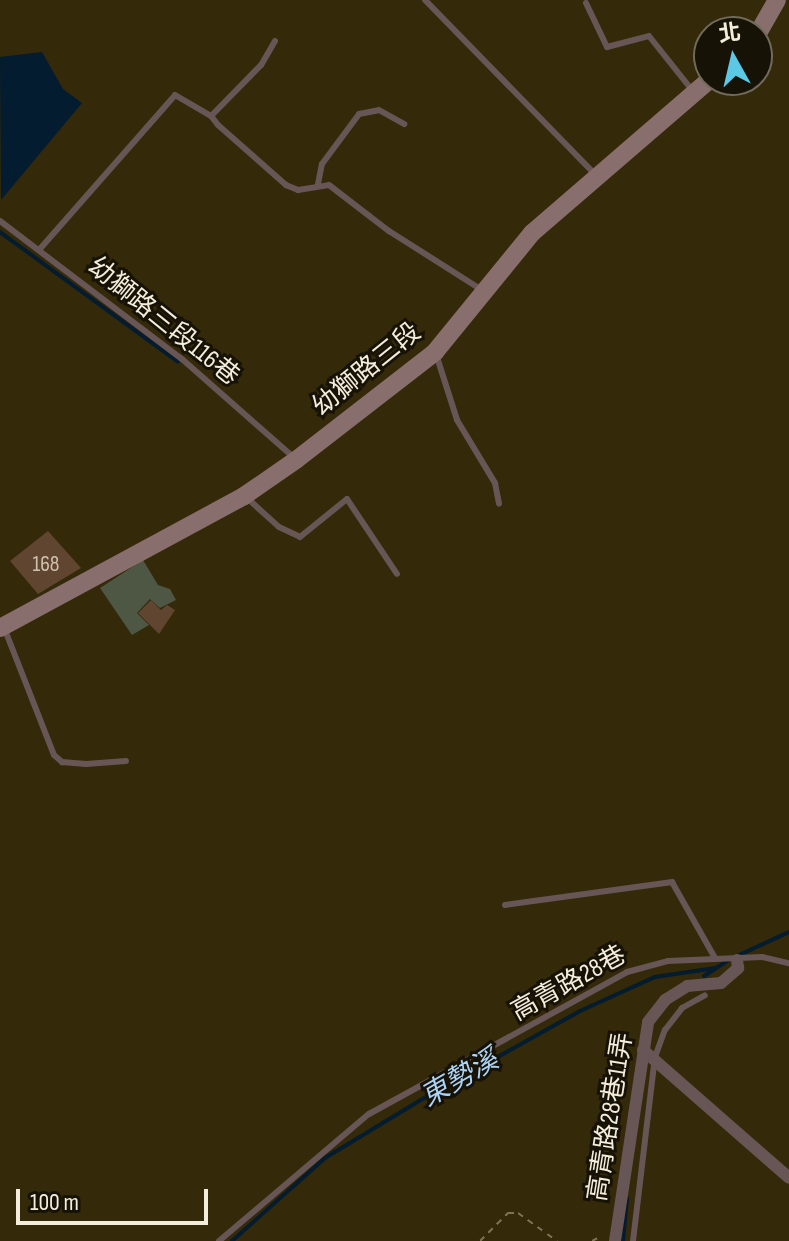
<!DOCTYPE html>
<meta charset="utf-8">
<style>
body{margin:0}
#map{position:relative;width:789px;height:1241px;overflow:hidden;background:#342909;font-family:"Sofia Sans Condensed","Noto Sans TC",sans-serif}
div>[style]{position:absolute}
.green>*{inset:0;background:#4e5644}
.water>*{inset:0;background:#031c30}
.stream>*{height:4px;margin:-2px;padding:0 2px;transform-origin:2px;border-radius:2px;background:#031c30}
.building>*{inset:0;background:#604530}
.path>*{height:2px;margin-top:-1px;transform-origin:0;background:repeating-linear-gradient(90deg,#7c7257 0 6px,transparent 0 12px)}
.lane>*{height:6px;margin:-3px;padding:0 3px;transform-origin:3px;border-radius:3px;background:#675655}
.street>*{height:12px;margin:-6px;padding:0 6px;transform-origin:6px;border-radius:6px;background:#675655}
.secondary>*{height:18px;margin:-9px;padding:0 9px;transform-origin:9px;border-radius:9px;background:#886e6c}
span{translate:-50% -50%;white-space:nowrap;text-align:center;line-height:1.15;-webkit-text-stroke:6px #171206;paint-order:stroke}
.number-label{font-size:22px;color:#cfc3b0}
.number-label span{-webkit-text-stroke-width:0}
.street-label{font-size:26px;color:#f4eddb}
.water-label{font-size:28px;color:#add4f8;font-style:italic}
.north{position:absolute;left:693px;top:16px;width:80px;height:80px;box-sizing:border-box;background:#171206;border:2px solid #6f6a5b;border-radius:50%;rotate:352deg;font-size:22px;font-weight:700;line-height:32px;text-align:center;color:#f4eddb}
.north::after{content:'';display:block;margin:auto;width:28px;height:36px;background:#5bc8e6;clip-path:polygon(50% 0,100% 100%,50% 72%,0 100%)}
.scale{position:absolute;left:16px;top:1189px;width:192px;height:36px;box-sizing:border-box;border:4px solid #f4eddb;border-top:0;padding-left:10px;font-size:24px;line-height:28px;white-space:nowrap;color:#f4eddb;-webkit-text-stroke:6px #171206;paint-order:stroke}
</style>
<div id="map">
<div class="green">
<i style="clip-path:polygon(143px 560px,158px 585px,170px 589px,176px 600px,160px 608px,150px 599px,137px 613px,149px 625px,132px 635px,100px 588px)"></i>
</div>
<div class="water">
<i style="clip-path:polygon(42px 52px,63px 89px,82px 103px,1px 200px,0 57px)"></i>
</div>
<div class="stream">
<i style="left:0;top:232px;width:220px;rotate:36.1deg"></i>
<i style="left:737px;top:956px;width:57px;rotate:-24.8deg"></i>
<i style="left:704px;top:976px;width:30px;rotate:-33deg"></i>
<i style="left:232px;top:1241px;width:125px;rotate:-41.7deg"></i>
<i style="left:325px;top:1158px;width:110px;rotate:-31.2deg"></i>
<i style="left:419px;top:1101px;width:184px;rotate:-29.2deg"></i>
<i style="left:580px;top:1011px;width:82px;rotate:-24.4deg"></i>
<i style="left:655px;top:977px;width:61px;rotate:-8.5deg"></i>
<i style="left:623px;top:1241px;width:43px;rotate:-84.7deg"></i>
</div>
<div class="building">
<i style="clip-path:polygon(48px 531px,81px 568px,38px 594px,10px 561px)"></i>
<i style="clip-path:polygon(151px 600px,161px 610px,167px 605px,175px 610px,159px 634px,138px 613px)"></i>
</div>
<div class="path">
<i style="left:480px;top:1241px;width:40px;rotate:-45deg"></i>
<i style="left:508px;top:1213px;width:10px"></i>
<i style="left:518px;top:1213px;width:48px;rotate:35.7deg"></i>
<i style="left:592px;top:1241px;width:11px;rotate:-27deg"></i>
</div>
<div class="lane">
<i style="left:425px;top:0;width:245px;rotate:45.7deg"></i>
<i style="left:586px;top:3px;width:49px;rotate:64.5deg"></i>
<i style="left:607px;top:47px;width:43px;rotate:-14.7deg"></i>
<i style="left:649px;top:36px;width:69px;rotate:51.5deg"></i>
<i style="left:275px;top:41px;width:28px;rotate:120deg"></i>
<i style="left:261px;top:65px;width:71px;rotate:134.4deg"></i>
<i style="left:211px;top:116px;width:11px;rotate:52deg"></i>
<i style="left:218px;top:125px;width:91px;rotate:41.4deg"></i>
<i style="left:286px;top:185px;width:13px;rotate:23deg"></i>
<i style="left:298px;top:190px;width:31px;rotate:-9deg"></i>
<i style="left:329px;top:185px;width:76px;rotate:37.5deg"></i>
<i style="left:389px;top:231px;width:110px;rotate:32.4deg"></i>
<i style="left:318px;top:184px;width:20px;rotate:-79deg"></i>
<i style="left:322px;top:164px;width:62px;rotate:-53.5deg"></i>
<i style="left:359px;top:114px;width:20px;rotate:-11deg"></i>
<i style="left:379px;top:110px;width:29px;rotate:29deg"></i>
<i style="left:0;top:221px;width:228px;rotate:37.2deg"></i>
<i style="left:182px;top:359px;width:148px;rotate:41.4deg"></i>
<i style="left:39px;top:250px;width:206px;rotate:-48.7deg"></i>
<i style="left:175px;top:95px;width:42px;rotate:30.3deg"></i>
<i style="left:436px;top:354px;width:69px;rotate:72.3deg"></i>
<i style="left:457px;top:420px;width:74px;rotate:58.9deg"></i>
<i style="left:495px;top:483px;width:21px;rotate:79deg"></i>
<i style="left:247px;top:498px;width:43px;rotate:42.2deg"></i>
<i style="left:279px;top:527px;width:23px;rotate:25deg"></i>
<i style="left:300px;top:537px;width:60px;rotate:-39deg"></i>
<i style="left:347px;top:499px;width:90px;rotate:56.3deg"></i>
<i style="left:5px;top:630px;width:134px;rotate:68.6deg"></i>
<i style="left:54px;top:755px;width:11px;rotate:41deg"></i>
<i style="left:62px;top:762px;width:24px;rotate:5deg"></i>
<i style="left:86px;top:764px;width:40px;rotate:-4.3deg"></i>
<i style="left:505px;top:905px;width:169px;rotate:-7.8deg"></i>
<i style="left:672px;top:882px;width:87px;rotate:60.5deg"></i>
<i style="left:219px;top:1241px;width:197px;rotate:-40.3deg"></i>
<i style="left:369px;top:1114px;width:294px;rotate:-28.8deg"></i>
<i style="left:627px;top:972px;width:42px;rotate:-15deg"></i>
<i style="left:668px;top:961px;width:94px;rotate:-2.4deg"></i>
<i style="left:762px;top:957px;width:28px;rotate:13deg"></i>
<i style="left:633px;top:1241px;width:185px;rotate:-83.2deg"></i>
<i style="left:655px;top:1057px;width:29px;rotate:-70deg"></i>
<i style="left:665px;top:1030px;width:28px;rotate:-52deg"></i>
<i style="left:682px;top:1008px;width:26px;rotate:-29deg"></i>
</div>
<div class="street">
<i style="left:643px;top:1050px;width:194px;rotate:41.2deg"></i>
<i style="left:615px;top:1241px;width:221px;rotate:-81.4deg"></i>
<i style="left:648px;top:1022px;width:28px;rotate:-52deg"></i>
<i style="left:665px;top:1000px;width:26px;rotate:-32deg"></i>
<i style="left:687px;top:986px;width:34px;rotate:-5deg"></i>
<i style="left:721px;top:983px;width:23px;rotate:-41deg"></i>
<i style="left:738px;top:968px;width:8px;rotate:-97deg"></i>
</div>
<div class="secondary">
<i style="left:757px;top:35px;width:40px;rotate:-60.3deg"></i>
<i style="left:0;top:628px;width:277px;rotate:-28.4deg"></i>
<i style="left:244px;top:496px;width:63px;rotate:-34.7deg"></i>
<i style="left:296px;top:460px;width:176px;rotate:-37.8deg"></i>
<i style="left:435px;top:352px;width:154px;rotate:-50.8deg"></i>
<i style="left:532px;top:233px;width:234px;rotate:-40.8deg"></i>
</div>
<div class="number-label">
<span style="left:46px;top:565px">168</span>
</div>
<div class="street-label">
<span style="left:163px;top:322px;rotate:39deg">幼獅路三段116巷</span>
<span style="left:367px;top:370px;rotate:-39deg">幼獅路三段</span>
<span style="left:569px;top:984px;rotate:-29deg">高青路28巷</span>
<span style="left:611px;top:1117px;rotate:-81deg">高青路28巷11弄</span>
</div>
<div class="water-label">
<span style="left:460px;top:1079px;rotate:-30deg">東勢溪</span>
</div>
<div class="north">北</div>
<div class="scale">100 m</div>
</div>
